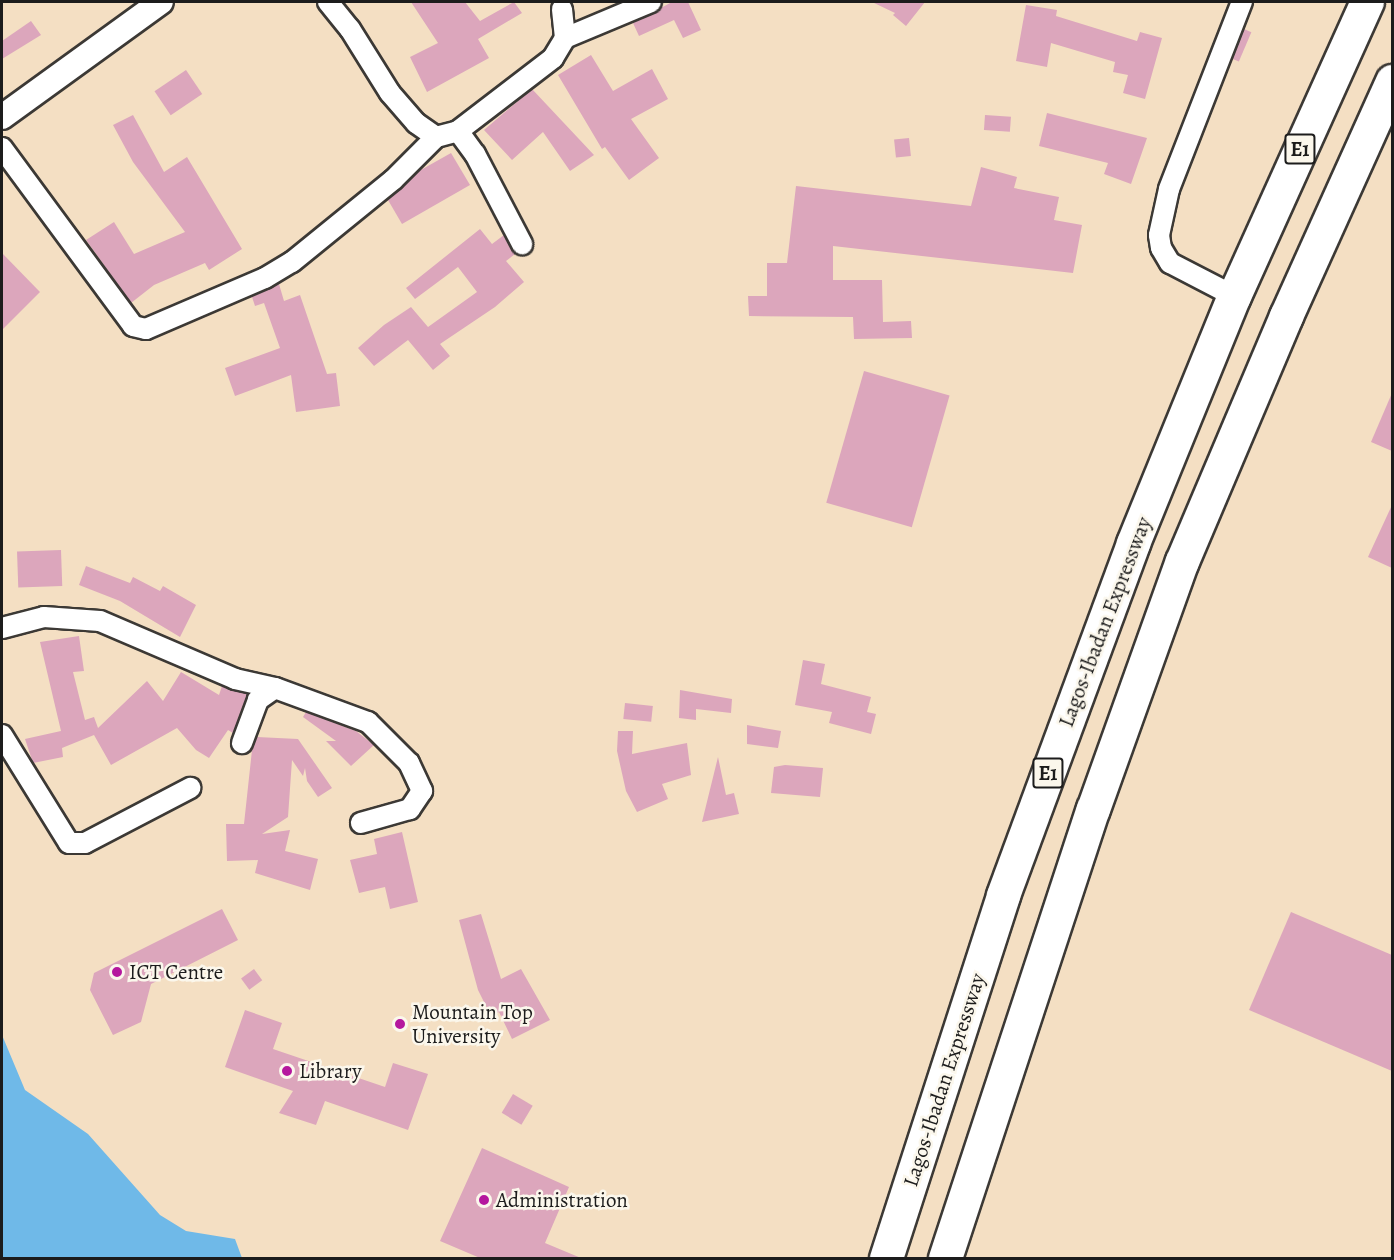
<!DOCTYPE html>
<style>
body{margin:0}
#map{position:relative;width:1394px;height:1260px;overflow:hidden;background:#f4dfc3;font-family:Alegreya,serif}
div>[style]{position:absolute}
.water>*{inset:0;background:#6fb9e8}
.building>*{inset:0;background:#dca6bc;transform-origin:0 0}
.roads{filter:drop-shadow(2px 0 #3c3935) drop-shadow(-2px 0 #3c3935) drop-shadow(0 2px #3c3935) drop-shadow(0 -2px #3c3935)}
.minor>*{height:20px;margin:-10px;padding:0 10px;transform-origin:10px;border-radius:10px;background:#fff}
.tertiary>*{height:24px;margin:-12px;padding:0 12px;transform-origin:12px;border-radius:12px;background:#fff}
.motorway>*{height:33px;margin:-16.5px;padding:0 16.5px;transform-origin:16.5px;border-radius:16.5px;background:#fff}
.dots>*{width:16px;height:16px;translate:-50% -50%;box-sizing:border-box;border:3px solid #fbf7ec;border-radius:50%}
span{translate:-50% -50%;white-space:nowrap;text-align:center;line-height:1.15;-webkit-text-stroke:5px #fbf7ec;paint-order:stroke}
.shield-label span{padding:2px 4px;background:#fbf7ec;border:2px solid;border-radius:4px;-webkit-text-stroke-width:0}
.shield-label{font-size:20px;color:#1c1c1c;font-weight:700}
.street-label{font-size:21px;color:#1c1c1c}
.poi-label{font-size:21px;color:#1c1c1c}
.left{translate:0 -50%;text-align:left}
.frame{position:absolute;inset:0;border:3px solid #1c1c1c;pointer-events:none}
</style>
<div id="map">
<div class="water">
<i style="clip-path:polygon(2px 1035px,25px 1090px,88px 1134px,160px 1215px,186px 1231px,235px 1239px,242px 1258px,2px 1258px)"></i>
</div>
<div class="building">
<i style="clip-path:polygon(411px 2px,465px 2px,480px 21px,514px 2px,522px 13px,478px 39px,489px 58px,427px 92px,410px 57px,438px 43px)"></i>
<i style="clip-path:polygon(672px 2px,688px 2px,701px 30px,683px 38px,674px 20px,639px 36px,633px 23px)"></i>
<i style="clip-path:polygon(872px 2px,925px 2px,906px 26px,893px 15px,895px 13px)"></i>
<i style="clip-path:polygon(1026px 5px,1057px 10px,1056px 16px,1137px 41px,1140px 32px,1162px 38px,1145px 99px,1123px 93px,1128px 75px,1113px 72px,1115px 62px,1051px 43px,1047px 67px,1016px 61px)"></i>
<i style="clip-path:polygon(31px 21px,41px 35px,2px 59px,2px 41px)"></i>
<i style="left:1244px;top:29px;width:8px;height:32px;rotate:23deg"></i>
<i style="clip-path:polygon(591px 55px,613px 91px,652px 69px,668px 99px,631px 119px,659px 158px,629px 180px,605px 147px,602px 149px,558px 75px)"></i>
<i style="left:186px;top:70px;width:29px;height:38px;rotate:56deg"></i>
<i style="clip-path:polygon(532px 89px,594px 155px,570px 171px,543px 132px,512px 160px,484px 130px)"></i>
<i style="clip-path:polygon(1047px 113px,1147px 138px,1131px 184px,1104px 174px,1108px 163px,1039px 146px)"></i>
<i style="clip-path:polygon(133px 115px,164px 172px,187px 157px,242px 249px,209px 270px,205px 263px,154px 285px,131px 303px,86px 240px,114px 222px,134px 254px,185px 232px,133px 162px,113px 125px)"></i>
<i style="left:985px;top:115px;width:26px;height:15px;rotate:4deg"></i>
<i style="left:909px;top:138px;width:18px;height:15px;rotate:84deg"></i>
<i style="clip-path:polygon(451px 153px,470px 185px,402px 224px,388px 200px,419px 171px)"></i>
<i style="clip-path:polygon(981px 167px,1017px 177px,1014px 188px,1059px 197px,1054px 220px,1082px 225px,1073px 273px,833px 246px,833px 280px,882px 280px,883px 322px,911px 321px,912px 338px,854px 339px,853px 317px,749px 316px,748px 296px,767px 296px,767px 263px,787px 263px,796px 186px,971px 206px)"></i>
<i style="clip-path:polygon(480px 229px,492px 244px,504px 235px,515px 254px,506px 261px,524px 282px,495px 307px,440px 344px,450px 356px,433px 370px,408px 340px,374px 366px,358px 348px,384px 325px,411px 307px,428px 327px,477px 292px,458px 267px,415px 299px,406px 288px)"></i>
<i style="clip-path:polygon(2px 253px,40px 292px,2px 330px)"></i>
<i style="clip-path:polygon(279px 284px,284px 301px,300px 295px,327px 374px,336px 373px,340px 406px,296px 412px,291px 375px,235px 396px,225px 368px,280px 348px,264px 303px,255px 306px,252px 297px)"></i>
<i style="left:864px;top:371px;width:89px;height:137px;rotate:16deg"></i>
<i style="clip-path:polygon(1392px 393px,1392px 451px,1371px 442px)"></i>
<i style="clip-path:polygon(1392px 505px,1392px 568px,1368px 557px)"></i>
<i style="left:61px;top:550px;width:36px;height:44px;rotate:88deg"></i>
<i style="clip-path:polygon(86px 566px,130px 583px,133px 577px,160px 591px,163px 586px,196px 605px,180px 637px,120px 601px,79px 585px)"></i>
<i style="clip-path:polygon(79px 636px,84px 671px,73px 672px,85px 720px,94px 717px,98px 728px,147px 681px,163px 701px,181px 672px,219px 695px,222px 686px,248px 694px,233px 733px,228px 730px,209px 758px,196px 750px,177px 728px,111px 765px,94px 735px,62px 748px,63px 757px,33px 763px,25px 739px,61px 731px,40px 642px)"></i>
<i style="clip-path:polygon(803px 660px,825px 664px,821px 684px,871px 697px,867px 712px,876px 714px,871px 734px,829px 723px,832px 712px,795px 705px)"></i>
<i style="clip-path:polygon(680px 690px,732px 699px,731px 713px,696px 709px,696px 720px,679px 718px)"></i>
<i style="left:625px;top:703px;width:28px;height:16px;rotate:6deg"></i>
<i style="clip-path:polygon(306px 712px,356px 731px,374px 745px,351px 766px,326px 741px,336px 741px,303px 717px)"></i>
<i style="clip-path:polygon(747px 725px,781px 731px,778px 748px,747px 744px)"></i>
<i style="clip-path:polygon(618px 731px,633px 731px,632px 754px,687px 743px,691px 775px,662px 784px,668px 799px,637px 812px,626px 791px,617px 751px)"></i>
<i style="clip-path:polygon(257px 737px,298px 739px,332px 788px,318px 797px,307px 781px,305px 768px,303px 776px,292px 760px,288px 817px,262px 834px,290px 830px,285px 851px,318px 859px,310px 890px,255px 873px,258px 860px,227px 861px,226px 824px,244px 824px,252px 750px)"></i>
<i style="clip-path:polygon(718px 757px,726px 795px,734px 793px,739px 814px,702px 822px)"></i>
<i style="clip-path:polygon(785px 765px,823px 768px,820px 797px,771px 793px,774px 767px)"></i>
<i style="clip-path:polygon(402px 832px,418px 902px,390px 909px,385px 887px,359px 893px,350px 860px,377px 854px,374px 839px)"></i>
<i style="clip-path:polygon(222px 909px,238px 940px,151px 984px,141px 1022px,113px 1035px,90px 990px,94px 973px)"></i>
<i style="clip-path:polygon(1291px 912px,1392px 955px,1392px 1071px,1249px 1010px)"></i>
<i style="clip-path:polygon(481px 914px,501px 979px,521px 969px,550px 1020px,512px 1039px,499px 1012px,491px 1016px,478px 990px,459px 920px)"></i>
<i style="left:254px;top:969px;width:14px;height:16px;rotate:54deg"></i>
<i style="clip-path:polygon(245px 1010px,282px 1023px,273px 1049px,385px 1087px,393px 1063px,428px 1074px,408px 1130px,325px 1101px,316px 1125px,279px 1113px,293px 1091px,225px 1067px)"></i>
<i style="left:513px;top:1094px;width:23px;height:22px;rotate:31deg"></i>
<i style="clip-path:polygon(482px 1148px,569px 1187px,545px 1243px,581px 1258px,480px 1258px,440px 1241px)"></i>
</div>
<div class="roads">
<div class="minor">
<i style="left:328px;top:2px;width:35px;rotate:51deg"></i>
<i style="left:350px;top:29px;width:75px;rotate:58deg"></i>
<i style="left:390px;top:93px;width:40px;rotate:49deg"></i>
<i style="left:416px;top:123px;width:24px;rotate:35deg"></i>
<i style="left:565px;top:38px;width:93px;rotate:-22.7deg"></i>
<i style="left:458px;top:131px;width:29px;rotate:54deg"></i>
<i style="left:475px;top:154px;width:102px;rotate:62.4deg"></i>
<i style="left:2px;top:148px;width:221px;rotate:53.6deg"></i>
<i style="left:133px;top:326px;width:13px;rotate:13deg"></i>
<i style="left:146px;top:329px;width:129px;rotate:-23.2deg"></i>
<i style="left:265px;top:278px;width:31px;rotate:-31deg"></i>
<i style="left:292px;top:262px;width:130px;rotate:-39.1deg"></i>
<i style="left:393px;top:180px;width:61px;rotate:-45deg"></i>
<i style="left:436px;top:137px;width:23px;rotate:-15deg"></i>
<i style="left:458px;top:131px;width:120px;rotate:-37.5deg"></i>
<i style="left:553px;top:58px;width:23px;rotate:-59deg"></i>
<i style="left:565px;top:38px;width:29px;rotate:-96deg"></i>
<i style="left:1234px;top:296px;width:72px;rotate:-152.7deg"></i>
<i style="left:1170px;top:263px;width:17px;rotate:-121deg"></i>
<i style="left:1161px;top:248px;width:13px;rotate:-99deg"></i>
<i style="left:1159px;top:235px;width:47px;rotate:-77.7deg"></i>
<i style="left:1169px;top:189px;width:201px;rotate:-68.7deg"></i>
<i style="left:2px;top:628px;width:43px;rotate:-14.7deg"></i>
<i style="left:44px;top:617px;width:56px;rotate:4.1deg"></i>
<i style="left:100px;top:621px;width:147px;rotate:23.2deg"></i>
<i style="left:235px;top:679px;width:41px;rotate:12.7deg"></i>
<i style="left:275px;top:688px;width:21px;rotate:145deg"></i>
<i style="left:258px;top:700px;width:46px;rotate:110.4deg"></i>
<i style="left:275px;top:688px;width:99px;rotate:20.1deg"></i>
<i style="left:368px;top:722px;width:58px;rotate:45deg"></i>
<i style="left:409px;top:763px;width:31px;rotate:65deg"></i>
<i style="left:422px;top:791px;width:22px;rotate:124deg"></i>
<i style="left:410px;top:809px;width:51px;rotate:164.1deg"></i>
<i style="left:2px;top:735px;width:127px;rotate:58.2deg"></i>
<i style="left:69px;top:843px;width:16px"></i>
<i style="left:85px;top:843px;width:119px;rotate:-27.6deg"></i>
</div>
<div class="tertiary">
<i style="left:2px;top:117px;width:196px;rotate:-35.9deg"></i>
</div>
<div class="motorway">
<i style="left:886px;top:1258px;width:381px;rotate:-72.1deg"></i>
<i style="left:1003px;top:895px;width:375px;rotate:-69.7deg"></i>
<i style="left:1133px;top:543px;width:267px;rotate:-67.8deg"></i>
<i style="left:1234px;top:296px;width:323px;rotate:-65.7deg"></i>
<i style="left:945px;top:1258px;width:473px;rotate:-71.8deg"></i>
<i style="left:1093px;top:809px;width:263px;rotate:-70.3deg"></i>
<i style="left:1182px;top:561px;width:266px;rotate:-67deg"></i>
<i style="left:1286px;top:316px;width:258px;rotate:-65.7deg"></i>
</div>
</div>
<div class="dots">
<i style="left:117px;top:972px;background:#b5179e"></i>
<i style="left:400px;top:1024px;background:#b5179e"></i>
<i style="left:287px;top:1071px;background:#b5179e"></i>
<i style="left:484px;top:1200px;background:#b5179e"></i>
</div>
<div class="shield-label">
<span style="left:1300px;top:149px">E1</span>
<span style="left:1048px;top:773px">E1</span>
</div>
<div class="street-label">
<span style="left:1105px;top:622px;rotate:-69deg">Lagos-Ibadan Expressway</span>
<span style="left:944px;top:1080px;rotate:-72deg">Lagos-Ibadan Expressway</span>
</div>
<div class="poi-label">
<span class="left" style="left:129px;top:972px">ICT Centre</span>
<span class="left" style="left:412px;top:1024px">Mountain Top<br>University</span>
<span class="left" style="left:299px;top:1071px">Library</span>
<span class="left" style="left:496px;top:1200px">Administration</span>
</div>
<div class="frame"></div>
</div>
